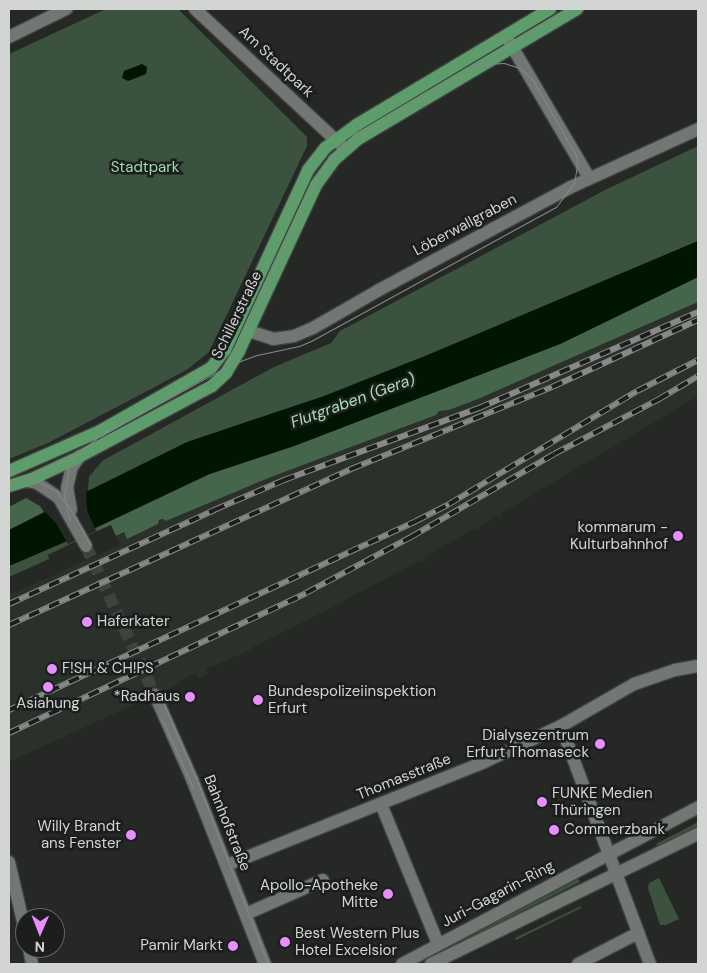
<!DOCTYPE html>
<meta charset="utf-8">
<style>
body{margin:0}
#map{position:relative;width:707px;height:973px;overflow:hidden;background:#252825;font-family:"DM Sans",sans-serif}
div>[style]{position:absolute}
.built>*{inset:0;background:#29312a}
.green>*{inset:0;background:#3b523f}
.forest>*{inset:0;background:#45664b}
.water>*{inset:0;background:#001602}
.pier>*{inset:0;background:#252825}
.minor-tunnel>*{height:12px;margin-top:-6px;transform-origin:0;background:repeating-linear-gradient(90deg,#3f423f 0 12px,transparent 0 18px)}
.roads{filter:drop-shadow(1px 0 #414441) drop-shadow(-1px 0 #414441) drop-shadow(0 1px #414441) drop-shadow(0 -1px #414441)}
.minor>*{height:12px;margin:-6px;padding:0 6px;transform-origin:6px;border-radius:6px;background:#737774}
.major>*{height:12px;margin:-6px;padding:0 6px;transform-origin:6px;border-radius:6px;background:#5d9d6c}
.tram>*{height:1px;margin:-0.5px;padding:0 0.5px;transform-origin:0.5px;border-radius:0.5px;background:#868986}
.rail>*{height:5.5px;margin-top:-2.75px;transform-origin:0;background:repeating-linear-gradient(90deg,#1b1e1c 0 11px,#868986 0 22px);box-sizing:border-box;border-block:1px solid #868986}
.dots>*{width:14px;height:14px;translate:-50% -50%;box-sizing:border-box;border:2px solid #1b1e1c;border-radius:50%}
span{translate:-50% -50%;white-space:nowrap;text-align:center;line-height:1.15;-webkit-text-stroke:5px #1b1e1c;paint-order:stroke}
.street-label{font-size:15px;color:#d3d5d3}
.park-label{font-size:15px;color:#a3dcac}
.poi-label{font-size:15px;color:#d3d5d3}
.right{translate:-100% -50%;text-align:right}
.left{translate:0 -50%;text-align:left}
.water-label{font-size:16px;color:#a7e0b0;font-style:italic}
.frame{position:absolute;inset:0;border:10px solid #d3d5d3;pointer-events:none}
.north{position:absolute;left:15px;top:908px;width:50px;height:50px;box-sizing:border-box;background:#1b1e1c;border:1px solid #656765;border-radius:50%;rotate:181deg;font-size:14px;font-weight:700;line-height:20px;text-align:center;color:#d3d5d3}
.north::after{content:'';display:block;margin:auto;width:18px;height:22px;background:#e88eff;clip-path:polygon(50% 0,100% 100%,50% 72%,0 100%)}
</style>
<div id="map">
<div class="built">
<i style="clip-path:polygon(698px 302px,698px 396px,502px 513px,499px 517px,497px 515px,486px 522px,477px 530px,472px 530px,425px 557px,426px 560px,422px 563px,420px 561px,341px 602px,342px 604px,337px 605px,251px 648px,251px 650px,206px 669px,208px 674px,199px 678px,196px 673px,178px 682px,179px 684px,9px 762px,9px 595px,120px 545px,116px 536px,125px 532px,127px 539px,163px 519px,167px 521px,271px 477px,435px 415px,439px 411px,449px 410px,478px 399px)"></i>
</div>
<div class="green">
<i style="clip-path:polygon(106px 9px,178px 9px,297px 127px,307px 137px,307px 146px,209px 352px,188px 369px,151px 389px,48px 443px,9px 459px,9px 54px)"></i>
<i style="clip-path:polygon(698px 146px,698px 241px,498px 327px,88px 491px,89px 477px,102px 461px,274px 367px,331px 343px,340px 331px,607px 189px)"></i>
<i style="clip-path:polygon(96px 528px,97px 531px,48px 555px,49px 559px,9px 577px,9px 566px)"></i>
<i style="clip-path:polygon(698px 822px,698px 828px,658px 848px,656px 844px)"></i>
<i style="clip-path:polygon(578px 878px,580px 882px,418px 964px,413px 964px)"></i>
<i style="clip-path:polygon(659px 878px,679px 919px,666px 925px,660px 925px,648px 888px,649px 883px)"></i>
<i style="clip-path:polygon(581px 906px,581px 908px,516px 940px,515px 938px)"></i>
</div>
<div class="forest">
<i style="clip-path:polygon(698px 277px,698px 302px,478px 399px,449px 410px,439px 411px,436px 415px,271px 477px,166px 521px,163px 519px,159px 520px,158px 524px,127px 539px,124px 532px,116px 536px,111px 525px,97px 531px,96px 528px,210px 474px,294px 446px,560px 344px)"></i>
<i style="clip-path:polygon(26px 498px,40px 506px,44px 512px,9px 530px,9px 507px)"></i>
</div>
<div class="water">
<i style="clip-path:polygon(142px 64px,147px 67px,146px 74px,128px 81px,122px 78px,124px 71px)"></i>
<i style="clip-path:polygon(698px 241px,698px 277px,560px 344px,294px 446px,209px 474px,65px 542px,9px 566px,9px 530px,187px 442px,324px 396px,425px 356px)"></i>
</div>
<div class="pier">
<i style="clip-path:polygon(86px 490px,87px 510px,96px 531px,68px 544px,56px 523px,43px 510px)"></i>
</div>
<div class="minor-tunnel">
<i style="left:86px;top:546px;width:164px;rotate:65.2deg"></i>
</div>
<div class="roads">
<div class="minor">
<i style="left:195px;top:9px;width:204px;rotate:43deg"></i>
<i style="left:9px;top:37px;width:64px;rotate:-26.2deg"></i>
<i style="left:507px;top:38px;width:162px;rotate:59.6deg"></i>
<i style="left:249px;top:331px;width:25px;rotate:18deg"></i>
<i style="left:273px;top:339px;width:21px;rotate:-8deg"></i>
<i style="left:294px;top:336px;width:21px;rotate:-23deg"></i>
<i style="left:313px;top:328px;width:76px;rotate:-29.9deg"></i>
<i style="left:379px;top:290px;width:218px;rotate:-28.2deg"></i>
<i style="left:571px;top:187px;width:140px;rotate:-24.5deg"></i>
<i style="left:27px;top:481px;width:10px;rotate:11deg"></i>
<i style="left:37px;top:483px;width:27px;rotate:34deg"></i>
<i style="left:59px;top:498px;width:55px;rotate:60.6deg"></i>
<i style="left:71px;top:510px;width:22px;rotate:-100deg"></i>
<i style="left:67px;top:488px;width:22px;rotate:-77deg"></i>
<i style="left:72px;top:467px;width:14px;rotate:-54deg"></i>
<i style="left:155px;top:695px;width:92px;rotate:66.2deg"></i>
<i style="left:192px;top:779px;width:199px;rotate:68.5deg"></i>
<i style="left:561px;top:726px;width:254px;rotate:69.5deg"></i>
<i style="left:381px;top:804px;width:151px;rotate:67.8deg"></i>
<i style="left:9px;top:862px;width:70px;rotate:76.8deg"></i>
<i style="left:227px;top:865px;width:277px;rotate:-21.8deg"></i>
<i style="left:484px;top:762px;width:85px;rotate:-25.1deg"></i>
<i style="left:561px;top:726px;width:84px;rotate:-29.9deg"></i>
<i style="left:634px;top:684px;width:43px;rotate:-18.9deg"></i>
<i style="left:675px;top:670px;width:23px;rotate:-10deg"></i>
<i style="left:246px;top:914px;width:84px;rotate:-23.8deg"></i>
<i style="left:29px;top:948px;width:16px;rotate:79deg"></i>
<i style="left:402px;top:964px;width:335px;rotate:-27.9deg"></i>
<i style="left:431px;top:964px;width:297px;rotate:-26deg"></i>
<i style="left:578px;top:964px;width:68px;rotate:-27.3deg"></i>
</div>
<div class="major">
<i style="left:9px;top:471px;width:99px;rotate:-23.7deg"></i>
<i style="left:100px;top:431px;width:128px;rotate:-29.6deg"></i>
<i style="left:211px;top:368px;width:23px;rotate:-52deg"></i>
<i style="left:225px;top:350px;width:198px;rotate:-65.2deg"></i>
<i style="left:308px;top:170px;width:28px;rotate:-52deg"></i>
<i style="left:325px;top:148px;width:41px;rotate:-36deg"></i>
<i style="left:358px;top:124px;width:224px;rotate:-30.9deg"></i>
<i style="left:9px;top:486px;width:24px;rotate:-17deg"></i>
<i style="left:32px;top:479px;width:45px;rotate:-24.9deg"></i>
<i style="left:73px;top:460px;width:157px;rotate:-28deg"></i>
<i style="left:212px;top:386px;width:19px;rotate:-43deg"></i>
<i style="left:226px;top:373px;width:26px;rotate:-59deg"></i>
<i style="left:239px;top:351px;width:183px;rotate:-65.1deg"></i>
<i style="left:316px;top:185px;width:31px;rotate:-54deg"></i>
<i style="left:334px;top:160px;width:32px;rotate:-41deg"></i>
<i style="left:358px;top:139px;width:255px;rotate:-30.7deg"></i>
</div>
</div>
<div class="tram">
<i style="left:225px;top:366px;width:23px;rotate:-56deg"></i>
<i style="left:238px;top:347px;width:182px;rotate:-65.3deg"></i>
<i style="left:314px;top:182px;width:36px;rotate:-54deg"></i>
<i style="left:335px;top:153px;width:27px;rotate:-36deg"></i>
<i style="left:357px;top:137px;width:249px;rotate:-30.9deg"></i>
<i style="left:25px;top:479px;width:58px;rotate:-25.7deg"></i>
<i style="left:9px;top:480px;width:23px;rotate:-2deg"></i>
<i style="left:32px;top:479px;width:25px;rotate:26deg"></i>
<i style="left:55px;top:490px;width:22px;rotate:51deg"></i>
<i style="left:69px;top:507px;width:43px;rotate:60.4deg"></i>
<i style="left:70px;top:521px;width:26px;rotate:-103deg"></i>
<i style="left:64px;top:496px;width:29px;rotate:-80deg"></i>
<i style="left:69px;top:467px;width:15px;rotate:-58deg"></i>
<i style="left:77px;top:454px;width:28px;rotate:-39deg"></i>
<i style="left:99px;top:436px;width:151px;rotate:-28.4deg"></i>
<i style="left:232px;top:364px;width:27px;rotate:-20deg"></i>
<i style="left:257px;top:355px;width:43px;rotate:-12.1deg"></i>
<i style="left:299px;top:346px;width:13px;rotate:-23deg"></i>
<i style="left:311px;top:341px;width:279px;rotate:-28.7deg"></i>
<i style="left:556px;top:207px;width:30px;rotate:-53deg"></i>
<i style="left:574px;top:183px;width:17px;rotate:-80deg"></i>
<i style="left:577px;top:166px;width:11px;rotate:-95deg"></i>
<i style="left:576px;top:155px;width:88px;rotate:-120.1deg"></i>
<i style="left:532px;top:79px;width:16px;rotate:-137deg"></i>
<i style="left:520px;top:68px;width:17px;rotate:-163deg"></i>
<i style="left:504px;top:63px;width:18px;rotate:177deg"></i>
<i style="left:486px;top:64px;width:14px;rotate:163deg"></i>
<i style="left:159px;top:693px;width:96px;rotate:66.6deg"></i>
<i style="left:197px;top:781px;width:196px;rotate:68.8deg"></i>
<i style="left:162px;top:719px;width:76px;rotate:65.8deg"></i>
</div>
<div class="rail">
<i style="left:9px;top:604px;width:226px;rotate:-24.6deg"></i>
<i style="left:214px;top:510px;width:76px;rotate:-23.2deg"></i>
<i style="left:284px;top:480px;width:208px;rotate:-20.3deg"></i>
<i style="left:479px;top:408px;width:239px;rotate:-23.7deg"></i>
<i style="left:9px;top:625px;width:376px;rotate:-24.5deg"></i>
<i style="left:351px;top:469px;width:217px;rotate:-22.2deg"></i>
<i style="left:552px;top:387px;width:161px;rotate:-24.7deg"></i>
<i style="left:9px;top:710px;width:449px;rotate:-24.9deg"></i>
<i style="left:416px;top:521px;width:37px;rotate:-27deg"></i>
<i style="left:449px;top:504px;width:219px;rotate:-31deg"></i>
<i style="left:637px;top:391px;width:68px;rotate:-26.9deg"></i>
<i style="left:9px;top:733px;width:328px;rotate:-25.2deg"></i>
<i style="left:306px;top:593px;width:119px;rotate:-28.1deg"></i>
<i style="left:411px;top:537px;width:165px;rotate:-30.1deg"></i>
<i style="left:554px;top:454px;width:119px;rotate:-27.6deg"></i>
<i style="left:659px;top:399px;width:45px;rotate:-30.5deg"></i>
</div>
<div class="dots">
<i style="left:678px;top:536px;background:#e88eff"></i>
<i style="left:87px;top:622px;background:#e88eff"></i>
<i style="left:52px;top:669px;background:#e88eff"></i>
<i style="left:48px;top:687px;background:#e88eff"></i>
<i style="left:190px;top:697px;background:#e88eff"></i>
<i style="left:258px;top:700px;background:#e88eff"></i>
<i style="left:600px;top:744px;background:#e88eff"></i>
<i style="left:542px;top:802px;background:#e88eff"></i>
<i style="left:554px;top:830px;background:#e88eff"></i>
<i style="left:131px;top:835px;background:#e88eff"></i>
<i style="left:388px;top:894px;background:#e88eff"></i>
<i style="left:285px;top:942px;background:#e88eff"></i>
<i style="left:233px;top:946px;background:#e88eff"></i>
</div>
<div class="street-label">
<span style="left:276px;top:62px;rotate:43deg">Am Stadtpark</span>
<span style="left:465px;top:225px;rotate:-28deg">Löberwallgraben</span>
<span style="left:237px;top:315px;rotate:-64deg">Schillerstraße</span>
<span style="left:404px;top:777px;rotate:-22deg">Thomasstraße</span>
<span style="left:227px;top:823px;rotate:68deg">Bahnhofstraße</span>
<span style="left:498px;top:894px;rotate:-28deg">Juri-Gagarin-Ring</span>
</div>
<div class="park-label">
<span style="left:145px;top:168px">Stadtpark</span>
</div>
<div class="poi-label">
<span class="right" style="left:668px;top:536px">kommarum -<br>Kulturbahnhof</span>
<span class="left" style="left:97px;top:622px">Haferkater</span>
<span class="left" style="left:62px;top:669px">F!SH &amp; CH!PS</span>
<span class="left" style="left:268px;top:700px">Bundespolizeiinspektion<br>Erfurt</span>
<span class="right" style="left:180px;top:697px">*Radhaus</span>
<span style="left:48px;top:704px">Asiahung</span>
<span class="right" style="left:589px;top:744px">Dialysezentrum<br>Erfurt Thomaseck</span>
<span class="left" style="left:552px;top:802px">FUNKE Medien<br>Thüringen</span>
<span class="right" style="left:121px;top:835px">Willy Brandt<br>ans Fenster</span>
<span class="left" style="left:564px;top:830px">Commerzbank</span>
<span class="right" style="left:378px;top:894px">Apollo-Apotheke<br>Mitte</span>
<span class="left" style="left:295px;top:942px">Best Western Plus<br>Hotel Excelsior</span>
<span class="right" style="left:223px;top:946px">Pamir Markt</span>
</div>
<div class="water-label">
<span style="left:353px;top:401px;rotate:-20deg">Flutgraben (Gera)</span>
</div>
<div class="frame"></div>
<div class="north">N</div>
</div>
